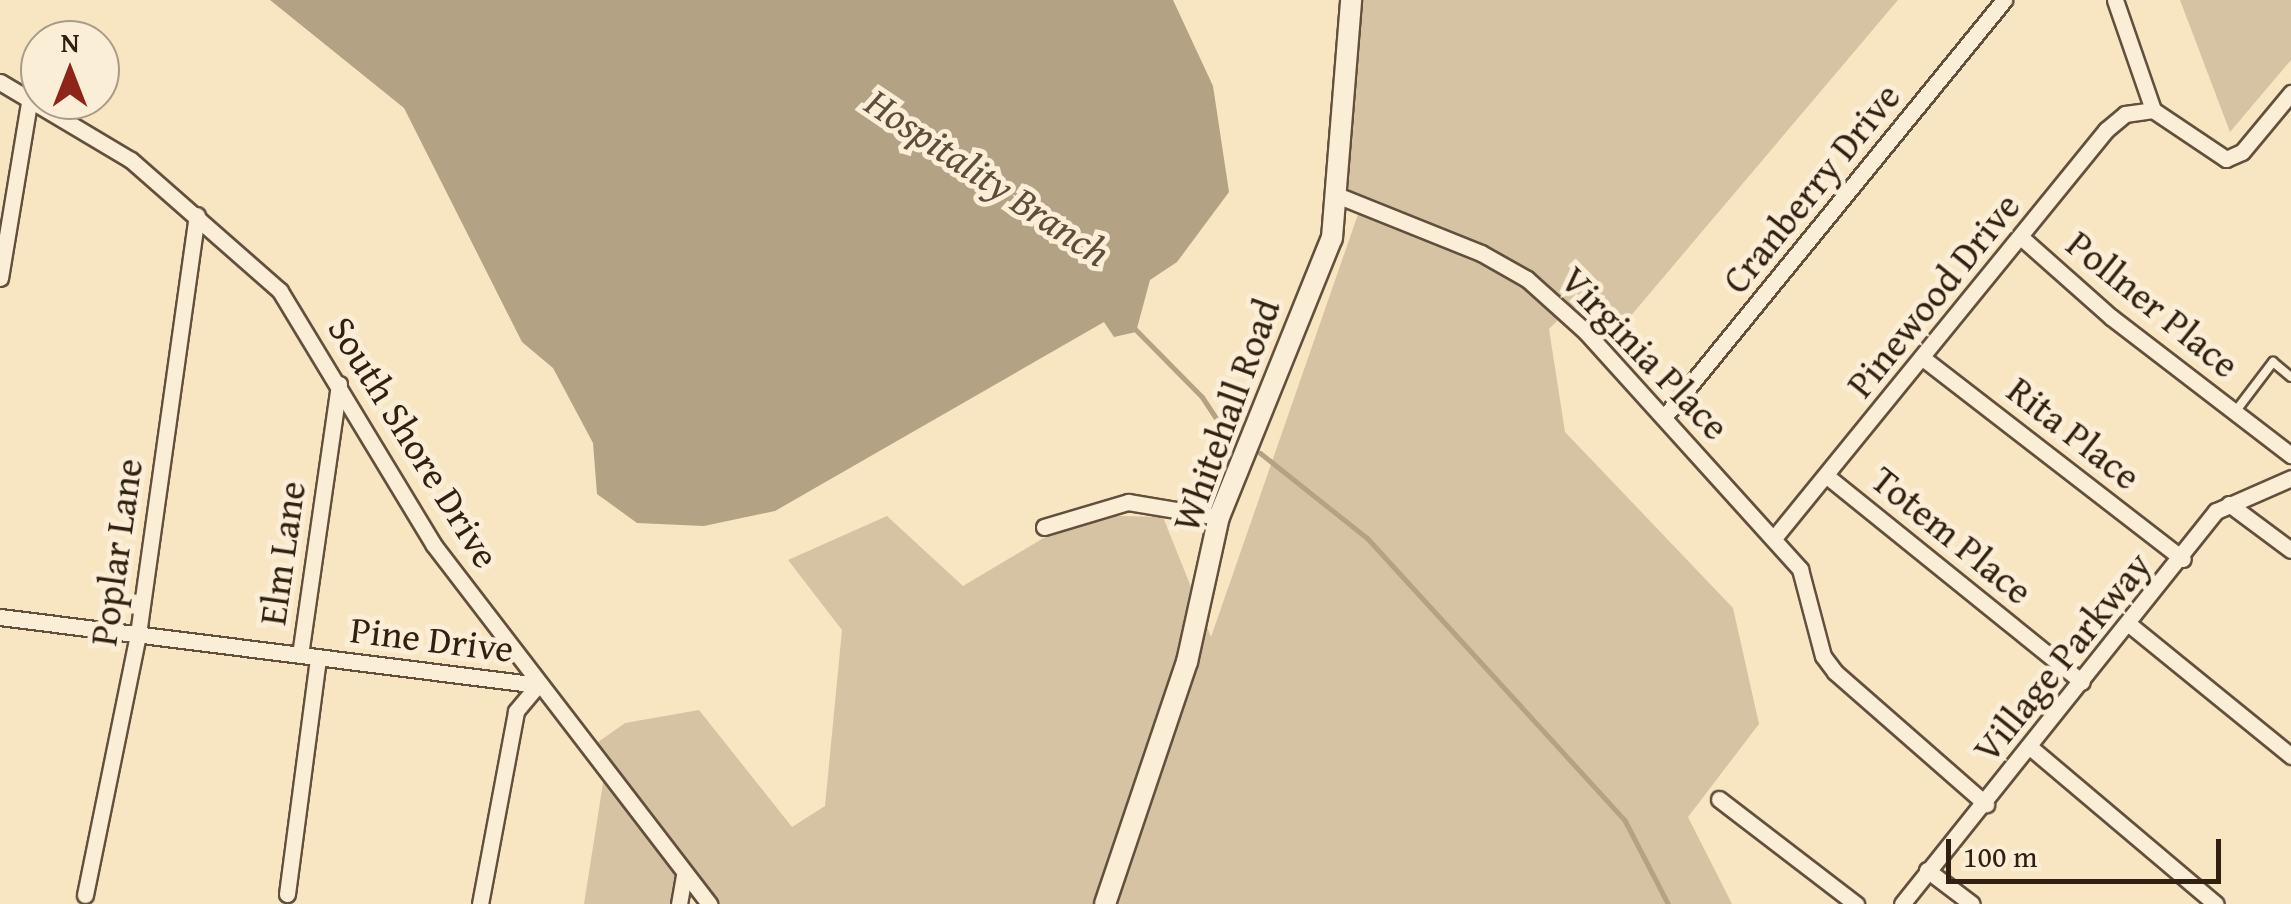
<!DOCTYPE html>
<style>
body{margin:0}
#map{position:relative;width:2291px;height:904px;overflow:hidden;background:#f8e5c2;font-family:"Gentium Book Plus",serif}
div>[style]{position:absolute}
.green>*{inset:0;background:#d6c3a4}
.water>*{inset:0;background:#b4a285}
.stream>*{height:5px;margin:-2.5px;padding:0 2.5px;transform-origin:2.5px;border-radius:2.5px;background:#b4a285}
.roads{filter:drop-shadow(2px 0 #63503c) drop-shadow(-2px 0 #63503c) drop-shadow(0 2px #63503c) drop-shadow(0 -2px #63503c)}
.service>*{height:8px;margin:-4px;padding:0 4px;transform-origin:4px;border-radius:4px;background:#faeed7}
.minor>*{height:15px;margin:-7.5px;padding:0 7.5px;transform-origin:7.5px;border-radius:7.5px;background:#faeed7}
.tertiary>*{height:20px;margin:-10px;padding:0 10px;transform-origin:10px;border-radius:10px;background:#faeed7}
span{translate:-50% -50%;white-space:nowrap;text-align:center;line-height:1.15;-webkit-text-stroke:10px #faeed7;paint-order:stroke}
.street-label{font-size:38px;color:#311f10}
.water-label{font-size:40px;color:#5f4d39;font-style:italic}
.north{position:absolute;left:20px;top:20px;width:100px;height:100px;box-sizing:border-box;background:#faeed7;border:2px solid #aa9b87;border-radius:50%;rotate:0deg;font-size:28px;font-weight:700;line-height:40px;text-align:center;color:#311f10}
.north::after{content:'';display:block;margin:auto;width:35px;height:45px;background:#8f2418;clip-path:polygon(50% 0,100% 100%,50% 72%,0 100%)}
.scale{position:absolute;left:1946px;top:839px;width:275px;height:45px;box-sizing:border-box;border:5px solid #311f10;border-top:0;padding-left:12px;font-size:30px;line-height:35px;white-space:nowrap;color:#311f10;-webkit-text-stroke:8px #faeed7;paint-order:stroke}
</style>
<div id="map">
<div class="green">
<i style="clip-path:polygon(1339px 0,1898px 0,1623px 325px,1611px 311px,1588px 304px,1568px 310px,1549px 329px,1565px 432px,1733px 608px,1759px 724px,1688px 817px,1732px 904px,706px 904px,680px 874px,675px 904px,584px 904px,604px 777px,584px 752px,625px 723px,699px 710px,792px 827px,825px 806px,842px 630px,788px 560px,887px 516px,963px 586px,1082px 515px,1163px 517px,1211px 637px,1364px 197px,1329px 187px)"></i>
<i style="clip-path:polygon(2180px 0,2291px 0,2291px 60px,2230px 132px)"></i>
</div>
<div class="water">
<i style="clip-path:polygon(270px 0,1173px 0,1213px 86px,1229px 192px,1177px 262px,1150px 280px,1136px 332px,1114px 337px,1104px 322px,775px 511px,704px 526px,637px 523px,597px 494px,593px 443px,553px 368px,522px 342px,404px 108px)"></i>
</div>
<div class="stream">
<i style="left:1133px;top:327px;width:98px;rotate:45.4deg"></i>
<i style="left:1202px;top:397px;width:49px;rotate:56.6deg"></i>
<i style="left:1260px;top:453px;width:137px;rotate:38.5deg"></i>
<i style="left:1367px;top:538px;width:383px;rotate:47.6deg"></i>
<i style="left:1625px;top:821px;width:93px;rotate:62.6deg"></i>
</div>
<div class="roads">
<div class="service">
<i style="left:2235px;top:412px;width:63px;rotate:-52.8deg"></i>
<i style="left:2273px;top:362px;width:23px;rotate:40deg"></i>
</div>
<div class="minor">
<i style="left:2115px;top:0;width:116px;rotate:70.9deg"></i>
<i style="left:0;top:82px;width:152px;rotate:30.8deg"></i>
<i style="left:131px;top:160px;width:198px;rotate:41.3deg"></i>
<i style="left:280px;top:291px;width:296px;rotate:58.8deg"></i>
<i style="left:433px;top:544px;width:454px;rotate:52.5deg"></i>
<i style="left:2153px;top:110px;width:88px;rotate:33.9deg"></i>
<i style="left:2226px;top:159px;width:17px;rotate:-24deg"></i>
<i style="left:2242px;top:152px;width:77px;rotate:-50.3deg"></i>
<i style="left:1339px;top:196px;width:153px;rotate:21.9deg"></i>
<i style="left:1481px;top:253px;width:53px;rotate:29.5deg"></i>
<i style="left:1527px;top:279px;width:78px;rotate:41.9deg"></i>
<i style="left:1585px;top:331px;width:321px;rotate:47.9deg"></i>
<i style="left:1800px;top:569px;width:90px;rotate:75.2deg"></i>
<i style="left:1823px;top:656px;width:20px;rotate:53deg"></i>
<i style="left:1835px;top:672px;width:201px;rotate:41.2deg"></i>
<i style="left:2022px;top:238px;width:119px;rotate:41.6deg"></i>
<i style="left:2111px;top:317px;width:227px;rotate:37.5deg"></i>
<i style="left:0;top:278px;width:183px;rotate:-80.6deg"></i>
<i style="left:1924px;top:359px;width:327px;rotate:37.7deg"></i>
<i style="left:1665px;top:416px;width:537px;rotate:-50.82deg"></i>
<i style="left:1828px;top:477px;width:326px;rotate:38.9deg"></i>
<i style="left:2229px;top:504px;width:77px;rotate:36.6deg"></i>
<i style="left:1044px;top:527px;width:88px;rotate:-16.6deg"></i>
<i style="left:1128px;top:502px;width:92px;rotate:9.4deg"></i>
<i style="left:1774px;top:538px;width:526px;rotate:-50.86deg"></i>
<i style="left:2106px;top:130px;width:25px;rotate:-40deg"></i>
<i style="left:2125px;top:114px;width:28px;rotate:-8deg"></i>
<i style="left:0;top:617px;width:542px;rotate:7.2deg"></i>
<i style="left:2130px;top:625px;width:208px;rotate:39.1deg"></i>
<i style="left:300px;top:655px;width:274px;rotate:-81.8deg"></i>
<i style="left:2030px;top:747px;width:243px;rotate:40.2deg"></i>
<i style="left:1719px;top:799px;width:173px;rotate:37.5deg"></i>
<i style="left:1927px;top:870px;width:56px;rotate:37.1deg"></i>
<i style="left:287px;top:894px;width:239px;rotate:-82.5deg"></i>
<i style="left:85px;top:895px;width:266px;rotate:-78.5deg"></i>
<i style="left:138px;top:634px;width:423px;rotate:-82deg"></i>
<i style="left:480px;top:904px;width:196px;rotate:-79.4deg"></i>
<i style="left:516px;top:711px;width:34px;rotate:-50deg"></i>
<i style="left:679px;top:904px;width:28px;rotate:-80deg"></i>
<i style="left:1902px;top:904px;width:503px;rotate:-51.38deg"></i>
<i style="left:2216px;top:511px;width:82px;rotate:-23.7deg"></i>
</div>
<div class="tertiary">
<i style="left:1105px;top:904px;width:256px;rotate:-71.3deg"></i>
<i style="left:1187px;top:662px;width:148px;rotate:-77.6deg"></i>
<i style="left:1219px;top:517px;width:301px;rotate:-68deg"></i>
<i style="left:1332px;top:238px;width:239px;rotate:-85.4deg"></i>
</div>
</div>
<div class="street-label">
<span style="left:1811px;top:188px;rotate:-51deg">Cranberry Drive</span>
<span style="left:1933px;top:295px;rotate:-51deg">Pinewood Drive</span>
<span style="left:2153px;top:304px;rotate:39deg">Pollner Place</span>
<span style="left:1645px;top:353px;rotate:46deg">Virginia Place</span>
<span style="left:1226px;top:415px;rotate:-70deg">Whitehall Road</span>
<span style="left:2074px;top:433px;rotate:38deg">Rita Place</span>
<span style="left:414px;top:442px;rotate:58deg">South Shore Drive</span>
<span style="left:1952px;top:535px;rotate:39deg">Totem Place</span>
<span style="left:116px;top:552px;rotate:-82deg">Poplar Lane</span>
<span style="left:282px;top:553px;rotate:-82deg">Elm Lane</span>
<span style="left:432px;top:639px;rotate:7deg">Pine Drive</span>
<span style="left:2062px;top:657px;rotate:-51deg">Village Parkway</span>
</div>
<div class="water-label">
<span style="left:988px;top:177px;rotate:34deg">Hospitality Branch</span>
</div>
<div class="north">N</div>
<div class="scale">100 m</div>
</div>
